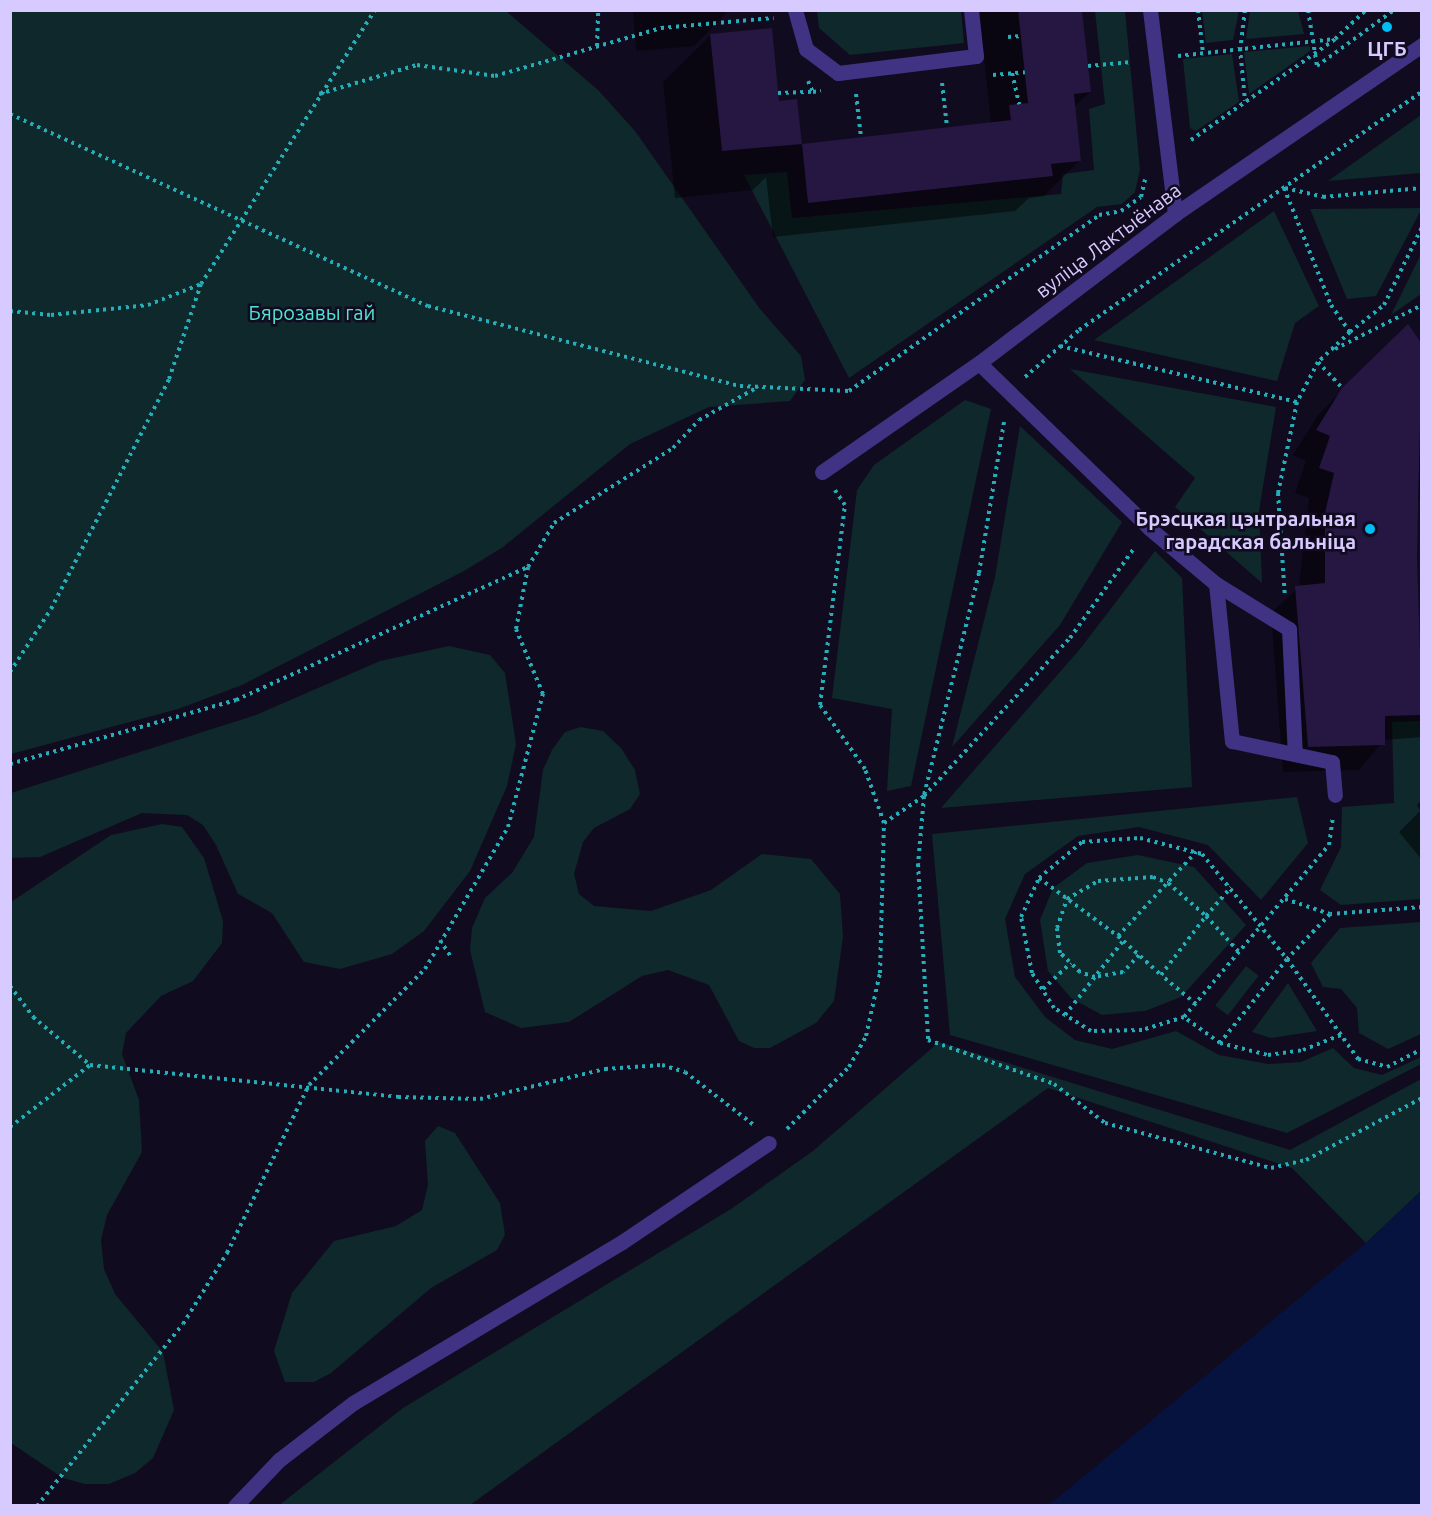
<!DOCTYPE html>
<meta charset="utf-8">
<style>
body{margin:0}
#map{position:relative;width:1432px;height:1516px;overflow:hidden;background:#110b20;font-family:Ubuntu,sans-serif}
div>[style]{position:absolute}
.green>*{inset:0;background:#0e282b;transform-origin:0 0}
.water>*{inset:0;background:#06133f}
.shadow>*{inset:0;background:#0007}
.building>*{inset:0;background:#251642}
.path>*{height:4px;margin-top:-2px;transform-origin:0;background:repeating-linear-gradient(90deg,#25aeb8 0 3px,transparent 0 7.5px)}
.minor>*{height:15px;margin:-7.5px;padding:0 7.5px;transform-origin:7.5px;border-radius:7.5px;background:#403383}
.dots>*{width:16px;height:16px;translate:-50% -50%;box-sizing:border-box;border:3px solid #110b20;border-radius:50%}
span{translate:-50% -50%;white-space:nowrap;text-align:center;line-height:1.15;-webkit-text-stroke:5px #110b20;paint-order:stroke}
.poi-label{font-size:20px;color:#d7caff;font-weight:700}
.right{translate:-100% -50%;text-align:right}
.street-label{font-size:20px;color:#d7caff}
.park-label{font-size:20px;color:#4ee7d5}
.frame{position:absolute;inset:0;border:12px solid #d7caff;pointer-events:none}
</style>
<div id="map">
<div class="green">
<i style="clip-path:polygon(11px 10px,506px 11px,598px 90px,635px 131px,760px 309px,801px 356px,805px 380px,790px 401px,709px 407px,630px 444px,503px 547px,464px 571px,242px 685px,178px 709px,11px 754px)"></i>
<i style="clip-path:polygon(817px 11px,961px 11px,964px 43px,850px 55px,819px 28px)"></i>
<i style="clip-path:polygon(1095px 11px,1125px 11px,1140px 170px,1135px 192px,1122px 204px,1097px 207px,849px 378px,744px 175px,787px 172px,792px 218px,1061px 194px,1063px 174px,1094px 170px,1089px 109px,1105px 104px)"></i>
<i style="clip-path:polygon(1202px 11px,1239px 11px,1233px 40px,1206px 43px)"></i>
<i style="clip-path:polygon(1250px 11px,1298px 11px,1304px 34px,1246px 39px)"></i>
<i style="clip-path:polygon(1310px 46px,1310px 51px,1249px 94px,1244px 52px)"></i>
<i style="clip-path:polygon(1232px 54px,1239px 102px,1196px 131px,1190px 128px,1183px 59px)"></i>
<i style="clip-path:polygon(1421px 115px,1421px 173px,1328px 181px)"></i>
<i style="clip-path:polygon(1422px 208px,1376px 296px,1347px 299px,1310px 209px)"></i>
<i style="clip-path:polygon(1274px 211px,1319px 306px,1295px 323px,1277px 381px,1094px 340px)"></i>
<i style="clip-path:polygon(1421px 254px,1421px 294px,1391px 315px)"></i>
<i style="clip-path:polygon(1070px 369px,1276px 407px,1259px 511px,1262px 583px,1175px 507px,1195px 478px)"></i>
<i style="clip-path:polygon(965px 400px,991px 409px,911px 786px,887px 791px,892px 709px,832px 698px,857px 490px,874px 465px)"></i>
<i style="clip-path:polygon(1020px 426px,1122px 522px,1060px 625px,952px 747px,995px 577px)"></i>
<i style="clip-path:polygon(1155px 551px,1182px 578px,1192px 787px,941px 808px,1080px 649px)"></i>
<i style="clip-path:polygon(449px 646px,490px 655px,505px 673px,516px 744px,507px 786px,470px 871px,424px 931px,392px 954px,340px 969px,304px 962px,272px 913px,238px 894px,216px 845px,203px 825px,187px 815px,142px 813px,40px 857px,11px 858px,11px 793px,256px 715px,380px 661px)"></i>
<i style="clip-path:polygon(1421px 721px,1421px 801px,1417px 805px,1421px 812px,1421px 899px,1341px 905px,1320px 890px,1341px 847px,1342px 807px,1394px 803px,1392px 722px)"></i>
<i style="clip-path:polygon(581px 727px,603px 731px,621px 748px,635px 770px,640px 794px,630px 809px,594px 828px,583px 842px,574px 874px,579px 894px,594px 906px,651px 911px,711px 890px,762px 854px,811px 859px,840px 894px,843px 937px,834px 1001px,816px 1023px,770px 1048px,754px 1048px,739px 1041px,709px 985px,668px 970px,642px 976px,569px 1022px,521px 1028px,485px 1012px,470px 950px,472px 928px,485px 898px,512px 873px,534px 837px,543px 770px,552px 750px,565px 732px)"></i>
<i style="clip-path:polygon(1297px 797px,1308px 843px,1261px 900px,1208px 845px,1139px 827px,1078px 836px,1025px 874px,1005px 919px,1015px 977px,1045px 1017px,1075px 1040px,1112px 1049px,1176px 1031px,1219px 1055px,1268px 1064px,1301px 1062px,1333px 1048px,1354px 1068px,1382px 1075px,1421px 1057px,1421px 1064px,1287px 1133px,950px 1035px,932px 834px)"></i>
<i style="clip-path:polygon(162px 824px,182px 827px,204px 858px,223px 921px,222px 943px,193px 981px,161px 996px,126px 1033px,122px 1054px,139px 1100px,142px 1152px,107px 1215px,101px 1240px,104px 1269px,115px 1294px,163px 1352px,174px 1410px,153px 1458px,135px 1473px,109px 1484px,85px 1484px,63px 1478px,11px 1443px,11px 902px,111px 835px)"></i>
<i style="clip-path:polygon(1138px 855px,1194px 867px,1246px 925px,1181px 997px,1145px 1011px,1102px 1015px,1071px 998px,1048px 971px,1040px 920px,1053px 888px,1087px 863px)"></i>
<i style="clip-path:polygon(1421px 922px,1421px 1034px,1388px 1049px,1359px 1033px,1357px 1008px,1341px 989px,1323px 987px,1311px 963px,1340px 928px)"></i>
<i style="left:1246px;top:966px;width:16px;height:50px;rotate:38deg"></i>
<i style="clip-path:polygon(1288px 983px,1317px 1031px,1271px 1038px,1252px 1032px)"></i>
<i style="clip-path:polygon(939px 1042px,1290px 1150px,1421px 1079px,1421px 1191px,1366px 1243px,1292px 1168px,1048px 1088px,470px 1505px,278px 1506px,403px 1408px,731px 1209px,813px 1151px)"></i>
<i style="clip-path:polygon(438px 1126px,455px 1133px,500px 1203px,505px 1235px,497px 1250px,431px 1288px,331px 1373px,314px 1382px,285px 1382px,274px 1351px,292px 1293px,334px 1241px,396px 1226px,422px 1210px,428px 1185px,425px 1141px)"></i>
</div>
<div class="water">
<i style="clip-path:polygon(1421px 1191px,1421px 1505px,1049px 1505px,1366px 1243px)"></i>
</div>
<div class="shadow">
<i style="clip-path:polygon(633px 10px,729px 10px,694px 46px,636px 51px)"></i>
<i style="clip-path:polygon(979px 10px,1081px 10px,1090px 92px,1074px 107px,1080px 160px,1044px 196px,1029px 198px,1015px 211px,773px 237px,766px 177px,753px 190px,675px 198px,663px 82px,711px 35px,778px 103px,796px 101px,800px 145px,991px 124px)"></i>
<i style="clip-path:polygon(1422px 337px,1422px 494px,1416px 508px,1422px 737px,1384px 740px,1359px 770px,1283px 772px,1271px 613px,1299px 587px,1309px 498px,1295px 493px,1306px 461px,1293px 455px,1318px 415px,1344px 389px)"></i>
<i style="clip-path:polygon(1422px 809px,1422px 860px,1399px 832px)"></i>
</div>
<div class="building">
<i style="clip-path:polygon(1018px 10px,1082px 10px,1091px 92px,1074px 94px,1081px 161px,1051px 164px,1053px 176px,808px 203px,802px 144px,1011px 120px,1009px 105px,1028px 103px)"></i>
<i style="clip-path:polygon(772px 28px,779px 101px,797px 99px,802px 144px,722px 151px,710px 34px)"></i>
<i style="clip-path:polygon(1408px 324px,1422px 344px,1417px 553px,1422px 715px,1385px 716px,1385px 745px,1308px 747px,1295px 586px,1325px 583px,1325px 513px,1334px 473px,1319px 468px,1330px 436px,1316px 430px,1342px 388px)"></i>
</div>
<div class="path">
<i style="left:1198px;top:10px;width:43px;rotate:83.4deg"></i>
<i style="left:1245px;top:10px;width:38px;rotate:97deg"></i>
<i style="left:1240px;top:48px;width:53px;rotate:84.6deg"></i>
<i style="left:1308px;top:10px;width:57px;rotate:80.9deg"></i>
<i style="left:1317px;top:66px;width:95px;rotate:-36deg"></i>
<i style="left:1008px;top:37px;width:13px;rotate:-4deg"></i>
<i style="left:597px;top:46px;width:36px;rotate:-88deg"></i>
<i style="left:1178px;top:56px;width:158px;rotate:-6.2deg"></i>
<i style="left:1088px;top:66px;width:44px;rotate:-5.2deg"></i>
<i style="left:1012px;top:73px;width:32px;rotate:77deg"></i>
<i style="left:993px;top:75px;width:32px;rotate:-5deg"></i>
<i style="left:808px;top:81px;width:12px;rotate:66deg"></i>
<i style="left:813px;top:92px;width:8px;rotate:-7deg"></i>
<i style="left:942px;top:83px;width:44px;rotate:83.5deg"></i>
<i style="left:778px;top:93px;width:35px;rotate:-2deg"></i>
<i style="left:319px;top:94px;width:102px;rotate:-16.5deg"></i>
<i style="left:417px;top:65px;width:79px;rotate:8deg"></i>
<i style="left:495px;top:76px;width:173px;rotate:-16.1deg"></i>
<i style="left:661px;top:28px;width:113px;rotate:-5.1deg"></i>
<i style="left:856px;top:94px;width:43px;rotate:83.4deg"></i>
<i style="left:10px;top:114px;width:460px;rotate:24.7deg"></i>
<i style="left:428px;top:306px;width:322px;rotate:14.4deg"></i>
<i style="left:740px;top:386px;width:109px;rotate:2.6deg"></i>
<i style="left:849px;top:391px;width:306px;rotate:-35.1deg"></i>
<i style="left:1099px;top:215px;width:22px;rotate:-10deg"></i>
<i style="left:1121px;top:211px;width:24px;rotate:-35deg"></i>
<i style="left:1141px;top:197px;width:18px;rotate:-77deg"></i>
<i style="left:1191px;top:140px;width:176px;rotate:-35deg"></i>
<i style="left:1335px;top:39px;width:42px;rotate:-43.1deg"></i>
<i style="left:1284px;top:188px;width:126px;rotate:68.1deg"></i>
<i style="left:1331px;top:305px;width:33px;rotate:55deg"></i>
<i style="left:1350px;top:332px;width:44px;rotate:136.8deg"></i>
<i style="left:1318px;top:362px;width:45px;rotate:117.7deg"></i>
<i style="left:1285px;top:188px;width:39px;rotate:13deg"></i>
<i style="left:1323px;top:197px;width:99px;rotate:-5.2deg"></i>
<i style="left:10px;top:311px;width:41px;rotate:5.6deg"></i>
<i style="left:51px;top:315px;width:98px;rotate:-5.9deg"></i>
<i style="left:148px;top:305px;width:57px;rotate:-21.6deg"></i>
<i style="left:1350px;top:332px;width:43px;rotate:-38.5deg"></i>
<i style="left:1384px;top:305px;width:87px;rotate:-64deg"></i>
<i style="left:1060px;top:346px;width:244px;rotate:13.3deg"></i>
<i style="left:1297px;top:402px;width:93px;rotate:101.8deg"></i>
<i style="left:1278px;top:493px;width:105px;rotate:86.2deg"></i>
<i style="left:1335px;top:349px;width:97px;rotate:-26.8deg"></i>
<i style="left:1318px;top:362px;width:35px;rotate:47deg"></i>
<i style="left:1025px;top:377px;width:72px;rotate:-41deg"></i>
<i style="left:1079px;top:330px;width:417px;rotate:-34.8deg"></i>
<i style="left:1004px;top:422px;width:153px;rotate:99.4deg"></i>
<i style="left:979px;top:573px;width:230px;rotate:103.9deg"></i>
<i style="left:924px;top:796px;width:68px;rotate:95deg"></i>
<i style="left:918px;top:864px;width:176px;rotate:86.7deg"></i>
<i style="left:928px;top:1040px;width:133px;rotate:19.2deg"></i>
<i style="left:1054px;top:1084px;width:64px;rotate:37.4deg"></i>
<i style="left:1105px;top:1123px;width:172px;rotate:15.2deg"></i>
<i style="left:1271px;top:1168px;width:36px;rotate:-13deg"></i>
<i style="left:1306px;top:1160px;width:132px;rotate:-28.1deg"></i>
<i style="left:10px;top:672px;width:75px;rotate:-56.9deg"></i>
<i style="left:51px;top:609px;width:259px;rotate:-62.8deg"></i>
<i style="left:169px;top:379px;width:100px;rotate:-71.4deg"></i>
<i style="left:201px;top:284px;width:325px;rotate:-57.6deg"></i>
<i style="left:10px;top:764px;width:235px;rotate:-15.8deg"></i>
<i style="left:236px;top:700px;width:321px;rotate:-24.5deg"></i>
<i style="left:528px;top:567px;width:51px;rotate:-59.4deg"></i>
<i style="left:554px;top:523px;width:141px;rotate:-32.2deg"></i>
<i style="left:673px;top:448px;width:38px;rotate:-47deg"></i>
<i style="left:699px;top:420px;width:68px;rotate:-29.2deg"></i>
<i style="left:884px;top:823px;width:48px;rotate:-34deg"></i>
<i style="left:924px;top:796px;width:215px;rotate:-47.3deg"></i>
<i style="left:1070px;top:638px;width:112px;rotate:-54.5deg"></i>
<i style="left:1140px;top:838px;width:64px;rotate:14.5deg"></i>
<i style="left:1202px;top:854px;width:135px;rotate:51deg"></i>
<i style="left:1287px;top:959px;width:107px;rotate:128.6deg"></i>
<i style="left:1220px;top:1043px;width:44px;rotate:-144.2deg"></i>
<i style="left:1184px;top:1017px;width:44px;rotate:162.8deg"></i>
<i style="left:1142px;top:1030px;width:51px;rotate:178.9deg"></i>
<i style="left:1091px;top:1031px;width:44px;rotate:-148.1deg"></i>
<i style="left:1054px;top:1008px;width:41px;rotate:-122.2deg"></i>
<i style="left:1032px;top:973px;width:57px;rotate:-101.1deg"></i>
<i style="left:1021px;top:917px;width:43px;rotate:-65.2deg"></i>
<i style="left:1039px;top:878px;width:56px;rotate:-39.9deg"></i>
<i style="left:1082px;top:842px;width:58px;rotate:-3.9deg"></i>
<i style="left:1039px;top:878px;width:98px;rotate:36.3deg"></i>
<i style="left:1118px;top:936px;width:115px;rotate:-47.1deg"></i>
<i style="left:1285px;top:899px;width:47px;rotate:18.4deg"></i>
<i style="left:1422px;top:907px;width:92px;rotate:175.6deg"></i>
<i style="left:1330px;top:914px;width:62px;rotate:133.7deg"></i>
<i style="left:1287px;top:959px;width:123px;rotate:54.6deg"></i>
<i style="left:1358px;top:1059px;width:30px;rotate:15deg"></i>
<i style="left:1387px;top:1067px;width:39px;rotate:-27deg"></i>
<i style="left:1118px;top:936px;width:58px;rotate:42.2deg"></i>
<i style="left:440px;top:940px;width:20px;rotate:57deg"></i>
<i style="left:1139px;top:955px;width:23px;rotate:133deg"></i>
<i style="left:1123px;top:972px;width:28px;rotate:170deg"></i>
<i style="left:1095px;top:977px;width:16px;rotate:-162deg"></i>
<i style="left:1080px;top:972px;width:28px;rotate:-136deg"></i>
<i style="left:1060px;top:953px;width:25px;rotate:-97deg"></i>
<i style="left:1057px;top:928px;width:31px;rotate:-71deg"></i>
<i style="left:1067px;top:899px;width:36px;rotate:-30deg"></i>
<i style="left:1098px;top:881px;width:55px;rotate:-4.2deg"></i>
<i style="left:1153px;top:877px;width:16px;rotate:22deg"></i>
<i style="left:1168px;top:883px;width:50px;rotate:41deg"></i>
<i style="left:1206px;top:916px;width:38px;rotate:-49deg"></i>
<i style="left:10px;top:986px;width:39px;rotate:53deg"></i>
<i style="left:33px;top:1017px;width:75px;rotate:40.1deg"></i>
<i style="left:1043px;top:989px;width:38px;rotate:-43deg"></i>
<i style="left:1196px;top:1004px;width:45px;rotate:-140.4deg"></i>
<i style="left:1161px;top:975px;width:74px;rotate:-52.7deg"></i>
<i style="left:1206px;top:916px;width:49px;rotate:47.5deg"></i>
<i style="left:1065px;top:1015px;width:94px;rotate:-51.9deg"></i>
<i style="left:1184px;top:1017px;width:225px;rotate:-49.9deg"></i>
<i style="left:1329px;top:845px;width:28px;rotate:-82deg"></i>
<i style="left:1220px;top:1043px;width:49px;rotate:14deg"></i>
<i style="left:1268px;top:1055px;width:35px;rotate:-8deg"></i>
<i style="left:1303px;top:1050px;width:41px;rotate:-21.5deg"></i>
<i style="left:10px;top:1127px;width:101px;rotate:-37.8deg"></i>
<i style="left:90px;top:1065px;width:310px;rotate:5.9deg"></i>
<i style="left:398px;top:1097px;width:82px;rotate:1.4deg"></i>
<i style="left:480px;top:1099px;width:129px;rotate:-13.5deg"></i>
<i style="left:605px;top:1069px;width:57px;rotate:-4deg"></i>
<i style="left:662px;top:1065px;width:24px;rotate:17deg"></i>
<i style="left:685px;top:1072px;width:88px;rotate:37.6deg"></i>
<i style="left:787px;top:1129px;width:88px;rotate:-45deg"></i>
<i style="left:849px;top:1067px;width:35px;rotate:-61deg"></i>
<i style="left:866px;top:1036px;width:65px;rotate:-77.5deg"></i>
<i style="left:880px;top:973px;width:150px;rotate:-88.5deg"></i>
<i style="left:884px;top:823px;width:57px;rotate:-109.4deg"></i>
<i style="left:865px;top:769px;width:78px;rotate:-125.1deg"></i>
<i style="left:820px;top:705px;width:202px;rotate:-82.9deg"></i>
<i style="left:845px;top:505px;width:18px;rotate:-124deg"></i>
<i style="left:37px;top:1506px;width:233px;rotate:-51.3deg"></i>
<i style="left:183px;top:1324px;width:84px;rotate:-58.2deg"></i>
<i style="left:227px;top:1253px;width:187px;rotate:-64deg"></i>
<i style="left:309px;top:1085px;width:164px;rotate:-45deg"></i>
<i style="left:425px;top:969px;width:164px;rotate:-59.7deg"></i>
<i style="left:508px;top:827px;width:138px;rotate:-75.3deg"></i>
<i style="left:543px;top:694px;width:70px;rotate:-112.6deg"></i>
<i style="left:516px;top:629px;width:63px;rotate:-79deg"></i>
</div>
<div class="minor">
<i style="left:795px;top:10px;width:41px;rotate:74.2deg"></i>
<i style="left:806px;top:49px;width:40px;rotate:37deg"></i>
<i style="left:838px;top:73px;width:139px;rotate:-7deg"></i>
<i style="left:976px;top:56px;width:46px;rotate:-96.2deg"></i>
<i style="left:1150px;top:10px;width:206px;rotate:83deg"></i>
<i style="left:979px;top:363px;width:237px;rotate:44.1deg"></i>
<i style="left:1149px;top:528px;width:87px;rotate:39.9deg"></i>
<i style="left:1216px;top:584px;width:158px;rotate:84.2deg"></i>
<i style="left:1232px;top:741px;width:102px;rotate:11.9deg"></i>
<i style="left:1332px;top:762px;width:33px;rotate:85deg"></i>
<i style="left:822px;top:472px;width:191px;rotate:-34.8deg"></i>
<i style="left:979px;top:363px;width:246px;rotate:-37.2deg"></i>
<i style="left:1175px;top:214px;width:299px;rotate:-34.4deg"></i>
<i style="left:1216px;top:584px;width:86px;rotate:31.7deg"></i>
<i style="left:1289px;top:629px;width:125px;rotate:87.3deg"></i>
<i style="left:235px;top:1506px;width:64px;rotate:-46.3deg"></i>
<i style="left:279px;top:1460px;width:93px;rotate:-37.6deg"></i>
<i style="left:353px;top:1403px;width:313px;rotate:-30.9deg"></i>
<i style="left:622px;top:1242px;width:177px;rotate:-34deg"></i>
</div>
<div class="dots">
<i style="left:1387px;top:27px;background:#00bdf5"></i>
<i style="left:1370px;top:529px;background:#00bdf5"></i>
</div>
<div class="poi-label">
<span style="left:1387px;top:48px">ЦГБ</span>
<span class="right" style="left:1356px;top:530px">Брэсцкая цэнтральная<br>гарадская бальніца</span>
</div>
<div class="street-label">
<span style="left:1108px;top:240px;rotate:-37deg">вуліца Лактыёнава</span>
</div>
<div class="park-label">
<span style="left:312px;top:312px">Бярозавы гай</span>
</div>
<div class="frame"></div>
</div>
